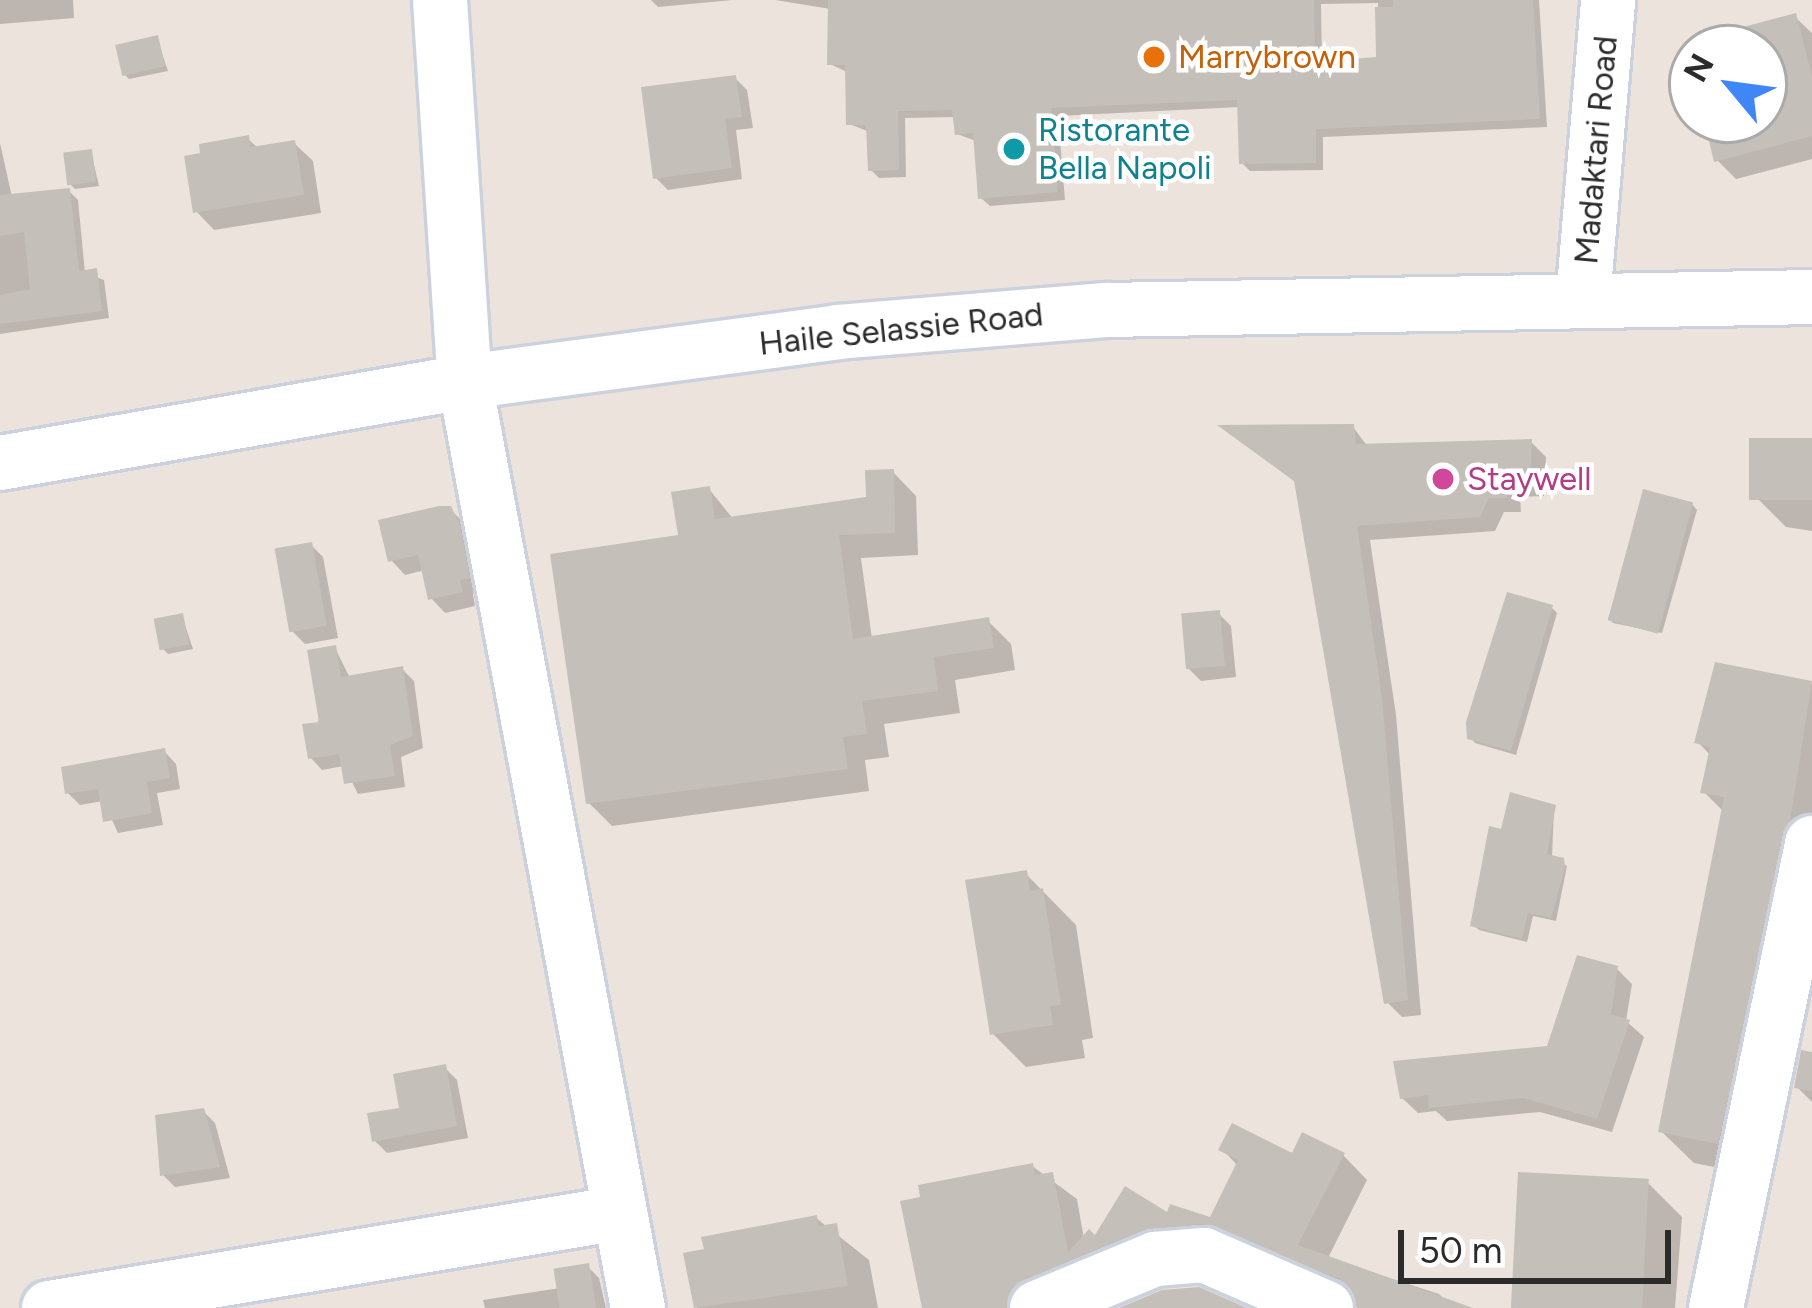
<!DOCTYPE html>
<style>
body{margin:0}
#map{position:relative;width:1812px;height:1308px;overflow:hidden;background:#ede3dd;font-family:Figtree,sans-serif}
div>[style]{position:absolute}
.shadow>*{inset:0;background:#0003}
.building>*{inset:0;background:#c5bfb9;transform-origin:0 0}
.roads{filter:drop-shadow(3px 0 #ccd2dd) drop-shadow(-3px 0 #ccd2dd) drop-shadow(0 3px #ccd2dd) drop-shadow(0 -3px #ccd2dd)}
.minor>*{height:54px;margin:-27px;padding:0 27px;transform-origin:27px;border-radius:27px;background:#fff}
.dots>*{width:33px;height:33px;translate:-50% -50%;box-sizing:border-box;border:6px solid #fff;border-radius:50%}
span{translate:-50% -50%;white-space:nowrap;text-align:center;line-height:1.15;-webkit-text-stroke:9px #fff;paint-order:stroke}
.food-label{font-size:33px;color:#c56008}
.left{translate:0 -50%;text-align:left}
.culture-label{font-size:33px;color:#0d838f}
.street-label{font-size:33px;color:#2b2b2b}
.hotel-label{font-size:33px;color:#b23c85}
.north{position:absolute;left:1668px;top:24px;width:120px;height:120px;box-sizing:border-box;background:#fff;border:3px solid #aaa;border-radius:50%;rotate:299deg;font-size:33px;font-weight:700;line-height:48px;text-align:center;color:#2b2b2b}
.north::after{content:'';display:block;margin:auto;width:42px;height:54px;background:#3f86f9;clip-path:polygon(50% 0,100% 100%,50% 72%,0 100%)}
.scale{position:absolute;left:1398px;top:1230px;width:273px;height:54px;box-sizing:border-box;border:6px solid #2b2b2b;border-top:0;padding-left:15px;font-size:36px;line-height:42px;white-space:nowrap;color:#2b2b2b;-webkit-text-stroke:9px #fff;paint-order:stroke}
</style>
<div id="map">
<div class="shadow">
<i style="clip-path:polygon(0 0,73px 0,74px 18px,0 24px)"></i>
<i style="clip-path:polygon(651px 0,733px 0,658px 7px)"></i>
<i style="clip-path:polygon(evenodd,775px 0,1539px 0,1547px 127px,1323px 137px,1323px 170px,1250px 171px,1242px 163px,1240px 107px,1058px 116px,1065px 200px,990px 206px,981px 198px,976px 141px,957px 134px,956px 117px,905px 118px,906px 177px,879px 178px,871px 170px,870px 132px,849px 124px,849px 73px,830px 64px,831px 9px,775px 0,1378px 3px,1379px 60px,1322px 64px,1321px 4px,1378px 3px)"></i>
<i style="clip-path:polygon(1795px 17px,1812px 33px,1812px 159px,1736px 179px,1717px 160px,1707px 120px,1764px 120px,1764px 48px,1692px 48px,1692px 61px,1688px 44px)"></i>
<i style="clip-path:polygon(157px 39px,168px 71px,129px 79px,124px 74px)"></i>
<i style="clip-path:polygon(735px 78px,747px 90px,753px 128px,736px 130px,742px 179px,668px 190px,656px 178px)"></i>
<i style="clip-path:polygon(248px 139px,258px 148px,294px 143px,313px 161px,321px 213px,214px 230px,196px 211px)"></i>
<i style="clip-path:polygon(0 143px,12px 197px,69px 191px,78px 200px,85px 273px,104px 280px,109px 318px,0 334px)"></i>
<i style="clip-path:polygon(91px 152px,99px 186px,75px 189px,70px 184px)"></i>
<i style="clip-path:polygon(1353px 427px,1368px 447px,1531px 442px,1546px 457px,1544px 496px,1520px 497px,1521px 512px,1504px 512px,1495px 531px,1370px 540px,1396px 715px,1421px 1015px,1402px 1017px,1387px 1002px,1298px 484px,1224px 428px)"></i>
<i style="clip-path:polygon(1812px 441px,1812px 531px,1786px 527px,1752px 493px)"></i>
<i style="clip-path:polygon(893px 472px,916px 496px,918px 555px,861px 558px,872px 639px,988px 621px,1011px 644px,1015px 670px,955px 680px,960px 713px,884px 724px,889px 757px,865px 760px,869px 791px,612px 826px,589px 803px,681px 537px,709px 489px,734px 520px,869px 500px)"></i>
<i style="clip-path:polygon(1692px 504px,1697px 510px,1662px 633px,1613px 623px,1608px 618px)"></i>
<i style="clip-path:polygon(450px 509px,465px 524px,482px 592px,473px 594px,475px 606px,445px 613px,431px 598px,425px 570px,405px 575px,391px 560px)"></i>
<i style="clip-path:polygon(311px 545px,323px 557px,338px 638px,305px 644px,292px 631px)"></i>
<i style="clip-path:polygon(1552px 608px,1557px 613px,1516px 755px,1475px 743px,1470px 737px)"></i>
<i style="clip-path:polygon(1219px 614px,1231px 626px,1236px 677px,1201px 681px,1189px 669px)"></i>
<i style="clip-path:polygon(182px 616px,193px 649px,168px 654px,163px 649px)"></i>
<i style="clip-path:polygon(335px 648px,350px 678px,402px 669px,414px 681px,423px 748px,401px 757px,405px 787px,358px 794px,344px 766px,322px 770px,310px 757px)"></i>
<i style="clip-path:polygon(1717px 666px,1812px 684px,1812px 884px,1749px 1174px,1694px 1163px,1661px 1131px,1724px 812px,1704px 792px,1711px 756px,1698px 742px)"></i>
<i style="clip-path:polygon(164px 751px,176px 764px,180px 789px,157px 793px,163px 825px,118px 833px,103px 801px,80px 805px,68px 793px)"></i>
<i style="clip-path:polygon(1554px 807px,1552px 858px,1567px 866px,1556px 921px,1533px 916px,1527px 942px,1479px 930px,1473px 925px,1503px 833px)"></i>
<i style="clip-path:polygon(1026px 874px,1076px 925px,1093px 1038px,1082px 1040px,1085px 1058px,1026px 1067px,992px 1033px)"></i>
<i style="clip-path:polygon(1617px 969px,1632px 984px,1626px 1021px,1644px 1037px,1612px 1132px,1540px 1112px,1447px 1121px,1436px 1111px,1418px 1113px,1402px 1098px,1549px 1049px)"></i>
<i style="clip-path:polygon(1812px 1060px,1812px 1102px,1797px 1087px)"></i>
<i style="clip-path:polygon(445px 1068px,457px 1080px,468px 1138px,387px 1153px,375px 1141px)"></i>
<i style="clip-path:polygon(203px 1111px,215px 1123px,230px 1178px,175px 1187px,163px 1175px)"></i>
<i style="clip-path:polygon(1222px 1149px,1343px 1155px,1367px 1180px,1328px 1258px,1439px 1294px,1453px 1308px,1359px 1308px,1356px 1299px,1229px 1247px,1045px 1308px,925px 1308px,1032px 1166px,1077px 1199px,1084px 1239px,1095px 1240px,1169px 1216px,1211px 1220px,1238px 1166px)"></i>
<i style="clip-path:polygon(1648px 1183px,1682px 1217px,1675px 1308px,1511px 1308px)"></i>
<i style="clip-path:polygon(816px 1218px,869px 1260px,878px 1308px,697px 1308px,687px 1255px)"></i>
<i style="clip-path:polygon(588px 1267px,599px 1278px,606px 1308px,485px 1308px,483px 1300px,560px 1288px)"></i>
</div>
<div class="building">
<i style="clip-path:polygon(828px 0,1314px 0,1315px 62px,1376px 57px,1375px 7px,1393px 7px,1393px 0,1533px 0,1540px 119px,1316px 129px,1316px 163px,1239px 164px,1237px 100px,1051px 108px,1058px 192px,978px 199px,973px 133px,955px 135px,952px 110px,898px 111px,899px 170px,868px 171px,866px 125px,846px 125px,845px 65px,827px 65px)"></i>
<i style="clip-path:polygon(1796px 13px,1812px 76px,1812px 136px,1714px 162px,1704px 120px,1764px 120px,1764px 48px,1702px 48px,1701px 38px)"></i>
<i style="left:158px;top:35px;width:32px;height:44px;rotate:77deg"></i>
<i style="clip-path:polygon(736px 75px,742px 117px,725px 119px,732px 168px,653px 179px,641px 87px)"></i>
<i style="clip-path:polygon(249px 135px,250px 147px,295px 140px,304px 195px,193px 213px,184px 156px,200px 153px,199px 144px)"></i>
<i style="left:92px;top:149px;width:33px;height:29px;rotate:83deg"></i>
<i style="clip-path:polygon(70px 188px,79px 271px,97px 268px,102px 311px,0 324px,0 295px,30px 289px,24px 232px,0 236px,0 195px)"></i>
<i style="clip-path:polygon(1354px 424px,1356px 444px,1532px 439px,1530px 482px,1507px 483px,1507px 498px,1489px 498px,1480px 517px,1357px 526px,1382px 698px,1408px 1000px,1384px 1004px,1294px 481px,1217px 425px)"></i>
<i style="left:1812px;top:438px;width:62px;height:63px;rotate:90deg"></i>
<i style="clip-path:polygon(894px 469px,895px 533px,839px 535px,853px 639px,989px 617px,994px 648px,934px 657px,938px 691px,862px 701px,867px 734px,843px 737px,848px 769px,586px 804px,550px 554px,678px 535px,671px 492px,710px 486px,715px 519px,866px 497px,865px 470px)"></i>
<i style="left:1643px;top:489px;width:52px;height:136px;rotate:15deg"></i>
<i style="clip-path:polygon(439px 506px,451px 506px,460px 525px,470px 578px,460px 580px,463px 592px,428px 600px,418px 555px,388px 562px,378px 520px)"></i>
<i style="left:312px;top:542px;width:85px;height:38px;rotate:80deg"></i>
<i style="clip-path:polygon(1507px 592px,1553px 605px,1511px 751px,1467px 739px,1466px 722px)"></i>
<i style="left:1220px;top:610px;width:56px;height:39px;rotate:85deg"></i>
<i style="left:183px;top:613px;width:32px;height:30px;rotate:79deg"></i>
<i style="clip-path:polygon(336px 645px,341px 677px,403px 666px,413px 736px,390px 745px,395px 776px,344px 784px,339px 754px,308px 759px,302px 724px,319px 722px,307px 650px)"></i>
<i style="clip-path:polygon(1715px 662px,1812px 681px,1790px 821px,1718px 1144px,1658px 1132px,1724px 797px,1700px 793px,1710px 747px,1694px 743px)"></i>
<i style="clip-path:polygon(165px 748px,170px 778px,147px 782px,152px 813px,103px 822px,98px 789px,65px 794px,61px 767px)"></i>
<i style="clip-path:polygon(1510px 792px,1556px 805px,1547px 854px,1564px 858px,1565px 868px,1551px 918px,1528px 913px,1522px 939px,1470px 926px,1489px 826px,1501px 829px)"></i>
<i style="clip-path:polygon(1027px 870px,1030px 891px,1043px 888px,1061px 1005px,1050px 1006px,1053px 1025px,990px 1035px,965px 880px)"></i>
<i style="clip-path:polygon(1577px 955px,1618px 966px,1611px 1014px,1630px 1020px,1597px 1119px,1523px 1098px,1429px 1108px,1428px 1095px,1400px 1099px,1393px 1061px,1547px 1046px)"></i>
<i style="clip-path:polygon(1801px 1050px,1812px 1052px,1812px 1091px,1794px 1088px)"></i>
<i style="clip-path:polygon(446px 1064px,457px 1126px,372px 1142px,367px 1113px,399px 1108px,393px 1074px)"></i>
<i style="clip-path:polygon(204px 1108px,220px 1167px,160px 1176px,155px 1115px)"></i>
<i style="clip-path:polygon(1232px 1123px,1292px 1153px,1302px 1132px,1345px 1153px,1298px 1245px,1473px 1308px,1357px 1308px,1339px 1279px,1201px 1224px,1143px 1230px,1025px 1279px,1006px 1308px,922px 1308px,900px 1201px,920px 1197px,918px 1185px,1033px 1163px,1035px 1175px,1053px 1172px,1068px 1252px,1089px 1229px,1095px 1235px,1125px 1186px,1167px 1212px,1170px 1204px,1210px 1217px,1238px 1160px,1218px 1150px)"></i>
<i style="left:1518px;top:1172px;width:131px;height:136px;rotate:3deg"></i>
<i style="clip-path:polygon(817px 1215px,818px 1226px,837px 1223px,848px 1286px,694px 1308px,683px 1253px,704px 1249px,701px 1237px)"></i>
<i style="left:589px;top:1263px;width:46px;height:36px;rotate:81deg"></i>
<i style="clip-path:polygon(1199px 1287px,1247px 1308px,1119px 1308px,1162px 1290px)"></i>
</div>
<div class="roads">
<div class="minor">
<i style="left:440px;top:0;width:383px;rotate:86.3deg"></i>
<i style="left:465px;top:382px;width:942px;rotate:79.42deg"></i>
<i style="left:1583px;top:300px;width:301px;rotate:-85.2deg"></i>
<i style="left:0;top:463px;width:472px;rotate:-9.9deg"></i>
<i style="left:465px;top:382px;width:376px;rotate:-7.6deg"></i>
<i style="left:838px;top:332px;width:269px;rotate:-4.7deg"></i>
<i style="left:1106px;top:310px;width:706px;rotate:-1.05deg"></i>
<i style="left:49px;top:1308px;width:579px;rotate:-9.45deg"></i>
<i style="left:1037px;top:1308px;width:128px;rotate:-22.6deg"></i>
<i style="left:1155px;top:1259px;width:49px;rotate:-4.7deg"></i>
<i style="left:1204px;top:1255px;width:133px;rotate:23.5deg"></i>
<i style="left:1716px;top:1308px;width:475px;rotate:-78.3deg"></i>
</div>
</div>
<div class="dots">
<i style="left:1154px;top:57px;background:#e8710a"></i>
<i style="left:1014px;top:149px;background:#0f9aa8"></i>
<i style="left:1443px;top:479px;background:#d1479c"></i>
</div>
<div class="food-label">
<span class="left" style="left:1178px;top:57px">Marrybrown</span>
</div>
<div class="culture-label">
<span class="left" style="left:1038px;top:149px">Ristorante<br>Bella Napoli</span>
</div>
<div class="street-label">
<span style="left:1596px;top:150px;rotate:-85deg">Madaktari Road</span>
<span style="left:901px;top:329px;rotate:-6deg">Haile Selassie Road</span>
</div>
<div class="hotel-label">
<span class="left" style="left:1467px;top:479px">Staywell</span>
</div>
<div class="north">N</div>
<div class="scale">50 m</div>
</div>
